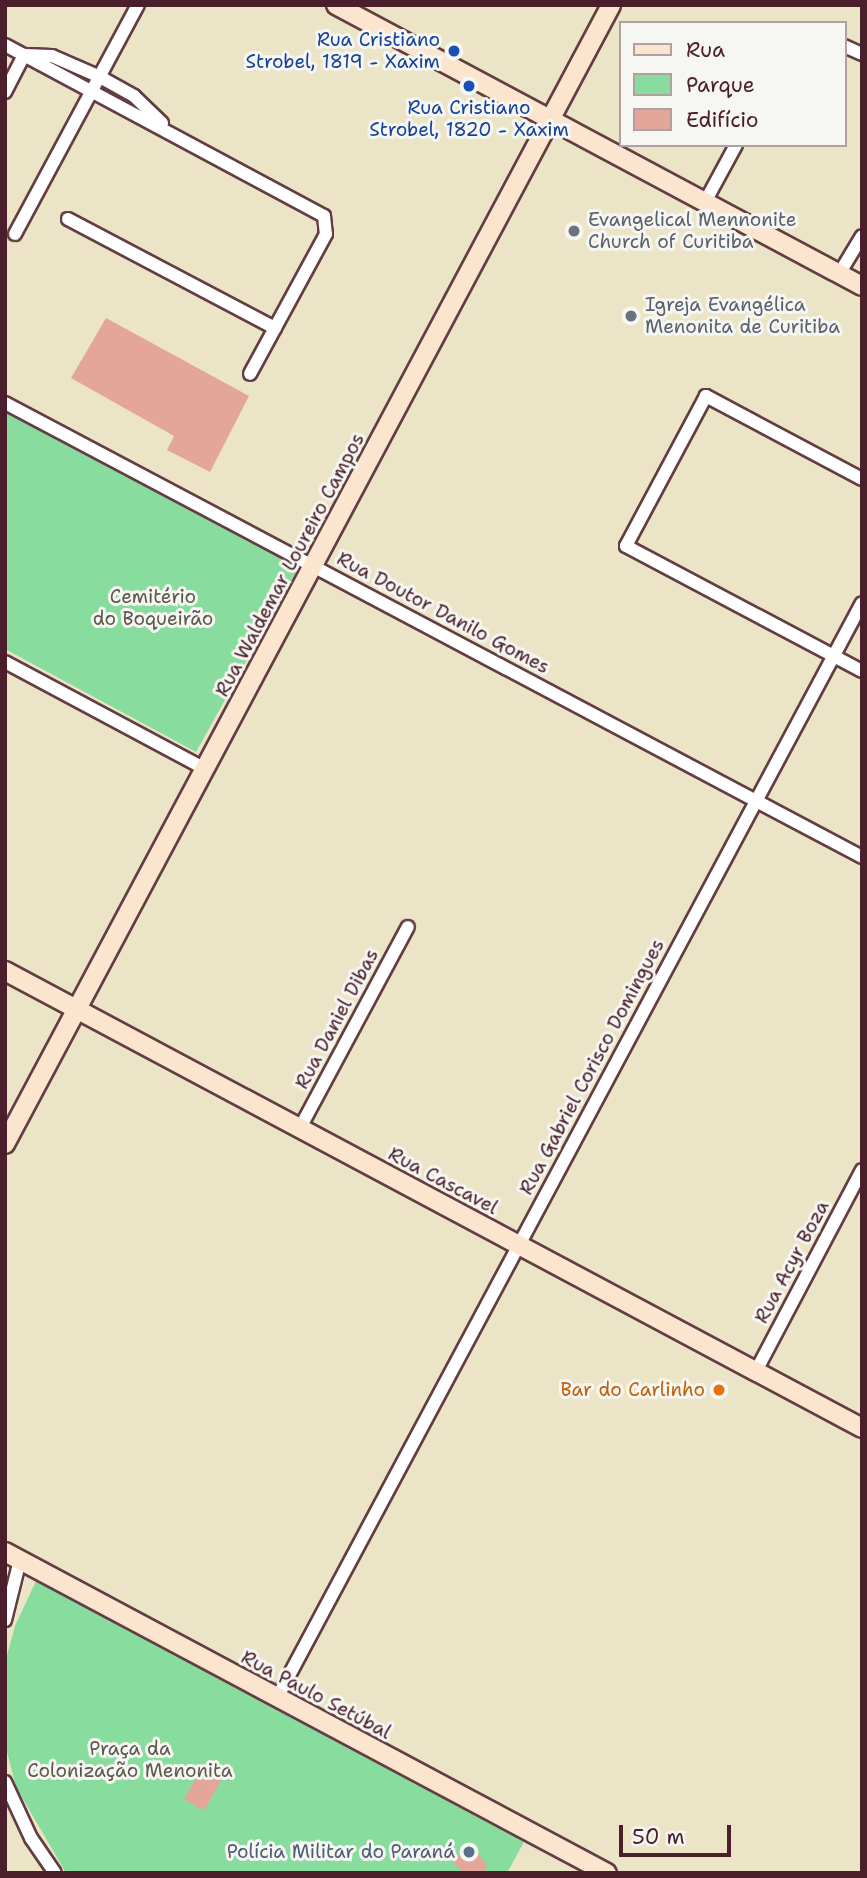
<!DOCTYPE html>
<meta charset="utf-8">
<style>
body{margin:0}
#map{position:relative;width:867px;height:1878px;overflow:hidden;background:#ece4c7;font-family:"Shantell Sans",sans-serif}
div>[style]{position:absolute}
.green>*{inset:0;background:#88dc9e}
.building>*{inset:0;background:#e4a59a;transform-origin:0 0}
.roads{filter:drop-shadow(2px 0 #623d42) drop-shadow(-2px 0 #623d42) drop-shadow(0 2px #623d42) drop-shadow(0 -2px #623d42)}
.minor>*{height:12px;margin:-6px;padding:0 6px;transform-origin:6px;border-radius:6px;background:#fff}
.secondary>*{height:18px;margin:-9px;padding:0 9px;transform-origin:9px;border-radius:9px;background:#fce5cf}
.dots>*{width:19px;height:19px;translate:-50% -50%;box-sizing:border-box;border:4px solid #f6f6f2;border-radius:50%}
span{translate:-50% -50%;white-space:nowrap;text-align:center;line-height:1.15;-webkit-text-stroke:6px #f6f6f2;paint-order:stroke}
.transit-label{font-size:19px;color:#164399}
.right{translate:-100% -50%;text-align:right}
.worship-label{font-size:19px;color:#5b616d}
.left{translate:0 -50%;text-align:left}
.street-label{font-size:19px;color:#4a1f2b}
.park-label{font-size:19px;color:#5d584e}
.food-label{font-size:19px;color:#c56008}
.service-label{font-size:19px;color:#4e5e75}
.frame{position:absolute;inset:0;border:7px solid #4a1f2b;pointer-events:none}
.legend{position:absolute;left:619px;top:21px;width:228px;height:126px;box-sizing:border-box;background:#f6f6f2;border:2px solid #b1a0a2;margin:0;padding:9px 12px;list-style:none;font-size:21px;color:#4a1f2b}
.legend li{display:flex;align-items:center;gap:14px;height:35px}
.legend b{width:35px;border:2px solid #b1a0a2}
.scale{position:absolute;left:619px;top:1825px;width:112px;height:32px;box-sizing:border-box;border:4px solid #4a1f2b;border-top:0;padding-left:9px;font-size:21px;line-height:24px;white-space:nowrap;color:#4a1f2b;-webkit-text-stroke:5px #f6f6f2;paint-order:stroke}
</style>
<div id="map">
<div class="green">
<i style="clip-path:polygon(5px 409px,299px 566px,196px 752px,5px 649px)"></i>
<i style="clip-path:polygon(36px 1581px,524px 1842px,507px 1873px,66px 1873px,16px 1787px,5px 1744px,5px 1663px,15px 1626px)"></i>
</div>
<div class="building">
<i style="clip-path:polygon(106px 318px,249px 396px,210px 472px,167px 450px,174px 436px,71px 378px)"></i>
<i style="left:202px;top:1767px;width:23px;height:37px;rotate:29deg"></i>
<i style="clip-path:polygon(472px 1845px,488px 1867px,481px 1873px,463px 1873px,452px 1860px)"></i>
</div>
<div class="roads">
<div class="minor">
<i style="left:5px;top:45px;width:362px;rotate:28.2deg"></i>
<i style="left:324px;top:216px;width:18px;rotate:84deg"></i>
<i style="left:326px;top:234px;width:159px;rotate:118.5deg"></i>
<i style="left:844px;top:46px;width:20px;rotate:24deg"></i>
<i style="left:24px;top:55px;width:28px;rotate:2deg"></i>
<i style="left:52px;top:56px;width:52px;rotate:23.6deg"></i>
<i style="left:100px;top:77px;width:39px;rotate:29deg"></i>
<i style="left:134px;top:96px;width:39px;rotate:44deg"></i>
<i style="left:5px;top:92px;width:42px;rotate:-62.8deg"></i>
<i style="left:705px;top:202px;width:65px;rotate:-61.5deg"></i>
<i style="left:68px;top:219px;width:234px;rotate:27.8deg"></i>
<i style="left:15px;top:234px;width:260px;rotate:-61.8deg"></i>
<i style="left:839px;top:274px;width:44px;rotate:-58.8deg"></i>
<i style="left:5px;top:403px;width:970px;rotate:27.91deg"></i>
<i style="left:862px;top:479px;width:177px;rotate:-152deg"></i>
<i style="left:706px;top:396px;width:170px;rotate:118.1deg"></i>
<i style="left:626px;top:546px;width:267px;rotate:27.9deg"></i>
<i style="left:5px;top:662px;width:227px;rotate:28.1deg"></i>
<i style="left:300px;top:1128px;width:228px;rotate:-61.8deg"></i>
<i style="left:756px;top:1371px;width:227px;rotate:-62.2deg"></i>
<i style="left:5px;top:1620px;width:62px;rotate:-76deg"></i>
<i style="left:277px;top:1698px;width:1241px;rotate:-61.89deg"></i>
<i style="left:5px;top:1782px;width:62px;rotate:65.1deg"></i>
<i style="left:31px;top:1838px;width:42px;rotate:55.6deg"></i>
</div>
<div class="secondary">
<i style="left:336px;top:5px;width:596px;rotate:28.11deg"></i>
<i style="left:5px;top:971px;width:971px;rotate:28.07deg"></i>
<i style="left:5px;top:1144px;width:1290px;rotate:-61.98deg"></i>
<i style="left:5px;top:1552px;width:682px;rotate:28.07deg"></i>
</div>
</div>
<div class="dots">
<i style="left:454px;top:51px;background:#1a4fb4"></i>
<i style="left:469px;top:86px;background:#1a4fb4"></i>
<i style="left:574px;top:231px;background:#6b7280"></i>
<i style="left:631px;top:316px;background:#6b7280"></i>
<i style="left:719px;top:1390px;background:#e8710a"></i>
<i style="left:469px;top:1852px;background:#5c6f8a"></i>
</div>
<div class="transit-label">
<span class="right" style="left:440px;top:51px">Rua Cristiano<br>Strobel, 1819 - Xaxim</span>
<span style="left:469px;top:119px">Rua Cristiano<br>Strobel, 1820 - Xaxim</span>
</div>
<div class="worship-label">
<span class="left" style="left:588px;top:231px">Evangelical Mennonite<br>Church of Curitiba</span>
<span class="left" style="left:645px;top:316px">Igreja Evangélica<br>Menonita de Curitiba</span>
</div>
<div class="street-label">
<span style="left:290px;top:565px;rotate:-62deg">Rua Waldemar Loureiro Campos</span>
<span style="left:443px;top:613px;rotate:28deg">Rua Doutor Danilo Gomes</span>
<span style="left:337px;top:1019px;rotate:-62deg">Rua Daniel Dibas</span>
<span style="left:592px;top:1067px;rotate:-62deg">Rua Gabriel Corisco Domingues</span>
<span style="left:443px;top:1181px;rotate:28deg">Rua Cascavel</span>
<span style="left:792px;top:1262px;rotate:-62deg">Rua Acyr Boza</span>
<span style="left:316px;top:1695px;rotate:28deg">Rua Paulo Setúbal</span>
</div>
<div class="park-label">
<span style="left:153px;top:608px">Cemitério<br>do Boqueirão</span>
<span style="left:130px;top:1760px">Praça da<br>Colonização Menonita</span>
</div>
<div class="food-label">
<span class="right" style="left:705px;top:1390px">Bar do Carlinho</span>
</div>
<div class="service-label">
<span class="right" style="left:455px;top:1852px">Polícia Militar do Paraná</span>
</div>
<div class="frame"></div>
<ul class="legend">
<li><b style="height:9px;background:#fce5cf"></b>Rua</li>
<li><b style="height:19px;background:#88dc9e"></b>Parque</li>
<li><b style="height:19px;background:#e4a59a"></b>Edifício</li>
</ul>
<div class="scale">50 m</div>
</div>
